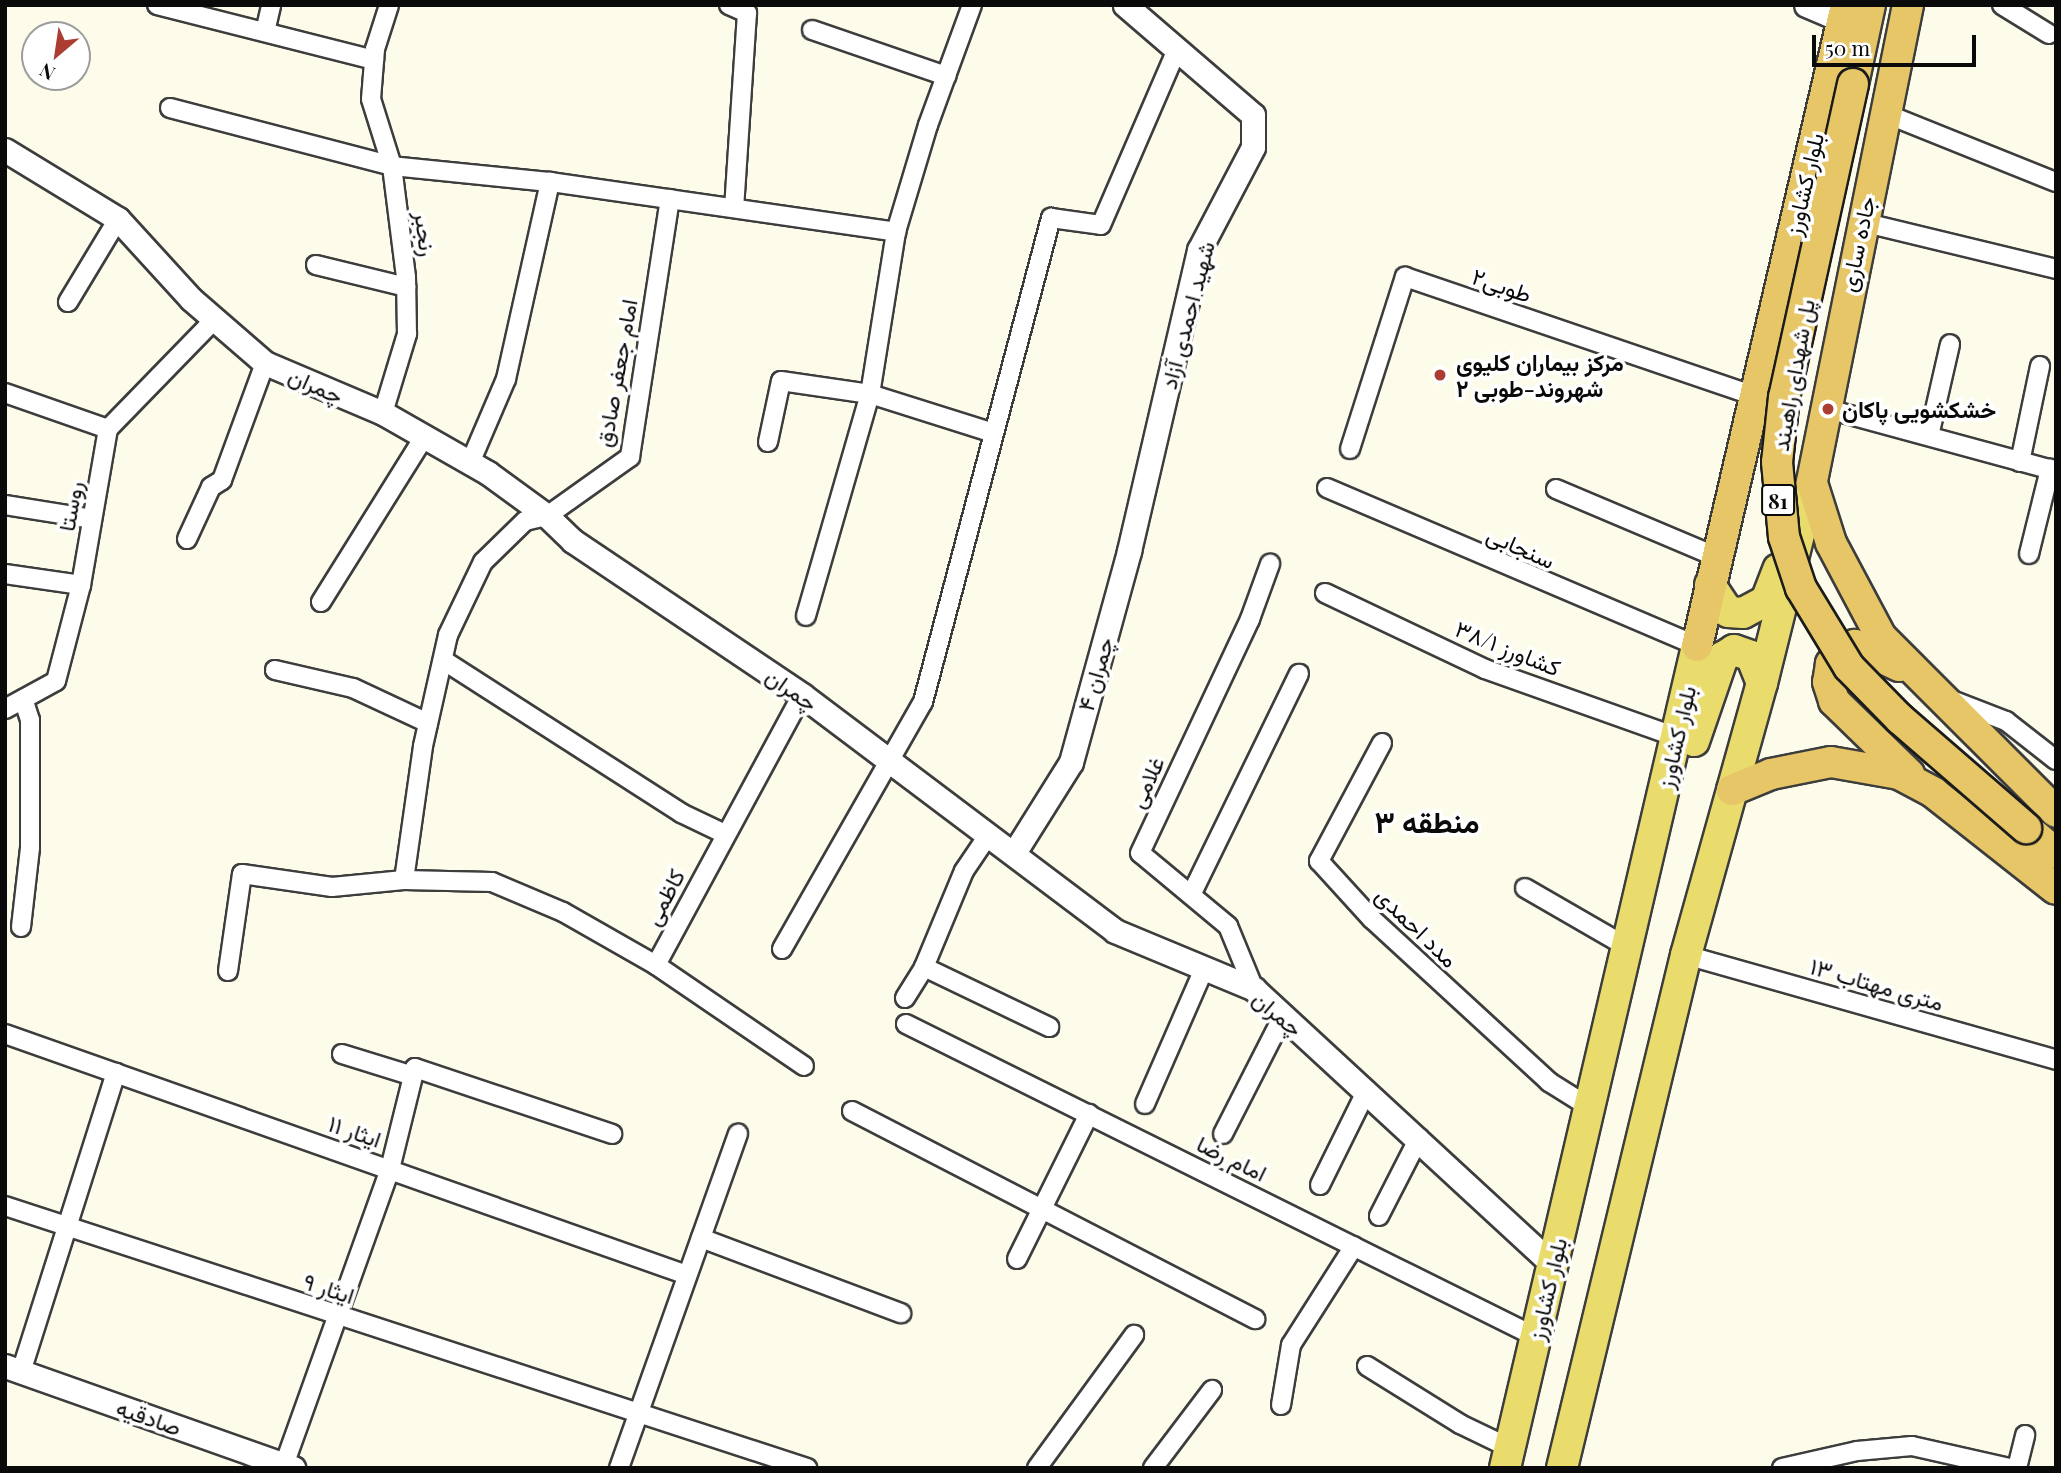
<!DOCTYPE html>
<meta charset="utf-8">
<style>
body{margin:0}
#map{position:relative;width:2061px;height:1473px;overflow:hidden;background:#fdfcea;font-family:"Playfair Display",Vazirmatn,serif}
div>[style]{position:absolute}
.roads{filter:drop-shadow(2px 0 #3d3d3d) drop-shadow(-2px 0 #3d3d3d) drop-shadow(0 2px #3d3d3d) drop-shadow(0 -2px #3d3d3d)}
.minor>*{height:18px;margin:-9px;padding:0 9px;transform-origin:9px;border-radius:9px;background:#fff}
.tertiary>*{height:23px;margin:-11.5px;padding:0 11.5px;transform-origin:11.5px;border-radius:11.5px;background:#fff}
.primary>*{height:30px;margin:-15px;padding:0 15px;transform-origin:15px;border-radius:15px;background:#e9dc6d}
.trunk>*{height:30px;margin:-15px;padding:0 15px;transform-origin:15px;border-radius:15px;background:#e6c667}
.bridges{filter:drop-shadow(2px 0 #1b1b1b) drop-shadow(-2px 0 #1b1b1b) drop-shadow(0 2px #1b1b1b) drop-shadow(0 -2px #1b1b1b)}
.trunk-bridge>*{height:30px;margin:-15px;padding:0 15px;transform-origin:15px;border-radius:15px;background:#e6c667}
.dots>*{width:19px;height:19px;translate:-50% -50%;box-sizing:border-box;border:4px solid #fff;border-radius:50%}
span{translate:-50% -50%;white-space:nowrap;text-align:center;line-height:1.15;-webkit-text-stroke:7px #fff;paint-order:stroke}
.shield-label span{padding:2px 5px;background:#fff;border:2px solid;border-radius:5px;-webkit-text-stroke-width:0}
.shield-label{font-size:21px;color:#0a0a0a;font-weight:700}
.street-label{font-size:23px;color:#0a0a0a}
.poi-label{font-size:23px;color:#0a0a0a;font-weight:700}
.left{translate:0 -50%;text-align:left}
.district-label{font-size:30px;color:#0a0a0a;font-weight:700}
.frame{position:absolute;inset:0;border:7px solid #0a0a0a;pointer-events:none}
.north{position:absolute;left:21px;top:21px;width:70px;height:70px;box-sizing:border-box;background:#fff;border:2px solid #9d9d9d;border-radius:50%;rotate:209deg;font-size:19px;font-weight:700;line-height:28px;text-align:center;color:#0a0a0a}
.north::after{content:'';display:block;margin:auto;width:24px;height:32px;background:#ab3d32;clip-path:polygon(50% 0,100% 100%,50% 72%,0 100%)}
.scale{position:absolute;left:1812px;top:35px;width:164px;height:32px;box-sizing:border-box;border:4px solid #0a0a0a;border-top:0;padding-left:9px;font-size:21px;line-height:24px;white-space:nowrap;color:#0a0a0a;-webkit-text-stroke:5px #fff;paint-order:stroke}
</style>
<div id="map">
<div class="roads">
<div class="minor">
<i style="left:157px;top:5px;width:224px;rotate:14.2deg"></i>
<i style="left:729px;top:5px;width:20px;rotate:24deg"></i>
<i style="left:747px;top:13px;width:195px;rotate:93.8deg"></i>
<i style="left:972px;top:5px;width:128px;rotate:110.1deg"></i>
<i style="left:928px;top:125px;width:112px;rotate:106.7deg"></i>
<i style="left:896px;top:232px;width:164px;rotate:99.1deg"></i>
<i style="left:870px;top:394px;width:130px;rotate:17.5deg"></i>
<i style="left:2002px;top:5px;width:55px;rotate:31.7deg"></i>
<i style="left:812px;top:30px;width:142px;rotate:18.9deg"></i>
<i style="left:265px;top:32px;width:28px;rotate:-77deg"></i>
<i style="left:170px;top:108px;width:229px;rotate:14.6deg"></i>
<i style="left:392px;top:166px;width:159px;rotate:5.8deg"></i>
<i style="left:550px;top:182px;width:350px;rotate:8.2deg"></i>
<i style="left:1884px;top:113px;width:185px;rotate:21.9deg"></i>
<i style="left:1862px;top:222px;width:200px;rotate:13.6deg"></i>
<i style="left:316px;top:265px;width:93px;rotate:13.7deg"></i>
<i style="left:68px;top:302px;width:97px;rotate:-58.9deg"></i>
<i style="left:5px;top:393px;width:109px;rotate:19.3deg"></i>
<i style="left:1824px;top:408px;width:240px;rotate:15.2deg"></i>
<i style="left:383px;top:413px;width:83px;rotate:-73.1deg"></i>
<i style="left:407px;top:334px;width:57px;rotate:-91deg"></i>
<i style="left:406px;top:277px;width:112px;rotate:-97.2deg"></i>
<i style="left:392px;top:166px;width:70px;rotate:-107.4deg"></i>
<i style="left:371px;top:99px;width:50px;rotate:-85.4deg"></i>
<i style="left:375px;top:49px;width:46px;rotate:-72.3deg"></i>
<i style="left:1929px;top:436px;width:94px;rotate:-77.1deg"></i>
<i style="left:768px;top:442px;width:62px;rotate:-78deg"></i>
<i style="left:781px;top:381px;width:90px;rotate:8.3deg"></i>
<i style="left:870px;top:394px;width:231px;rotate:106.1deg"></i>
<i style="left:1350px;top:449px;width:181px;rotate:-72.3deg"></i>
<i style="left:1405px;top:277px;width:369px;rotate:18.8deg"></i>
<i style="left:2020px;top:462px;width:98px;rotate:-78.2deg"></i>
<i style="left:470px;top:463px;width:91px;rotate:-66.8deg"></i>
<i style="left:506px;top:379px;width:202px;rotate:-77.4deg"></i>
<i style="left:1327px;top:488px;width:402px;rotate:23.1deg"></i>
<i style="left:1556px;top:489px;width:175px;rotate:22.9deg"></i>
<i style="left:5px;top:505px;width:88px;rotate:9.1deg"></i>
<i style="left:187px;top:539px;width:57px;rotate:-65.2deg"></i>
<i style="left:211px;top:487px;width:13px;rotate:-32deg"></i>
<i style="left:222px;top:480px;width:125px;rotate:-69.8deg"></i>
<i style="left:2029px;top:554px;width:88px;rotate:-76.1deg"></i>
<i style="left:5px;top:574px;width:77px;rotate:8.2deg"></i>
<i style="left:1325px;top:593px;width:177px;rotate:25.4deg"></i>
<i style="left:1485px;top:669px;width:203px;rotate:19.6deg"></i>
<i style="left:321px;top:602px;width:195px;rotate:-58deg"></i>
<i style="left:443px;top:660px;width:283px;rotate:32.7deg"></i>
<i style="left:681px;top:813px;width:49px;rotate:25.5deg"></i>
<i style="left:275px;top:670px;width:80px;rotate:13deg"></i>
<i style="left:353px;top:688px;width:83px;rotate:25deg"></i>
<i style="left:802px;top:695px;width:307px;rotate:118.4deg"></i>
<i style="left:656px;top:965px;width:179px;rotate:34.3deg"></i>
<i style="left:1954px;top:701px;width:56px;rotate:21deg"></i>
<i style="left:2006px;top:721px;width:63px;rotate:38deg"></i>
<i style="left:5px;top:709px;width:58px;rotate:-28.8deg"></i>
<i style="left:56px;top:681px;width:99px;rotate:-75.4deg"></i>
<i style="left:81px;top:585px;width:158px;rotate:-80.2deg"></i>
<i style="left:108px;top:429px;width:151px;rotate:-45.8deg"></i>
<i style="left:1382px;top:743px;width:134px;rotate:118.1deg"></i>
<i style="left:1319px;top:861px;width:79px;rotate:47.6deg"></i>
<i style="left:1372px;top:919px;width:241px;rotate:42.6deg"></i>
<i style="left:1549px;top:1082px;width:47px;rotate:32deg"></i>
<i style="left:989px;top:834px;width:45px;rotate:124deg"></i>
<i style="left:964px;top:871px;width:104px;rotate:112.6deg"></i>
<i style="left:924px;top:967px;width:139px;rotate:25.6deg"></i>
<i style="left:404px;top:880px;width:135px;rotate:-81.9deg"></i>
<i style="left:423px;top:746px;width:114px;rotate:-77.3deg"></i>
<i style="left:448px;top:635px;width:81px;rotate:-64.4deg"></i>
<i style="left:483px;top:562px;width:59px;rotate:-44.3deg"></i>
<i style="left:525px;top:521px;width:23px;rotate:-13deg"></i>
<i style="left:547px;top:516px;width:102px;rotate:-35.4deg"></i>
<i style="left:630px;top:457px;width:261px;rotate:-81.2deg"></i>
<i style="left:1525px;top:888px;width:118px;rotate:30deg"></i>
<i style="left:1192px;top:893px;width:244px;rotate:-64deg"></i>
<i style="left:21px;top:927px;width:80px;rotate:-83.5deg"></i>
<i style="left:30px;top:848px;width:128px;rotate:-90deg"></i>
<i style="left:30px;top:720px;width:22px;rotate:-108deg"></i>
<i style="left:782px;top:949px;width:284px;rotate:-60.3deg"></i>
<i style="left:923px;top:702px;width:501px;rotate:-75.19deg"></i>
<i style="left:1051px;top:218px;width:50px;rotate:8deg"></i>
<i style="left:1101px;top:225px;width:192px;rotate:-66.6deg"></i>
<i style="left:1686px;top:955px;width:385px;rotate:15.8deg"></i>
<i style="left:228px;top:971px;width:98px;rotate:-81.8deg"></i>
<i style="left:242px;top:874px;width:91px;rotate:8.2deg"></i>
<i style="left:332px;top:887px;width:72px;rotate:-5.6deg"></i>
<i style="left:404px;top:880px;width:88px;rotate:1.3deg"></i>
<i style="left:492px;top:882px;width:77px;rotate:22.9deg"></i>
<i style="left:563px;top:912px;width:107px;rotate:29.7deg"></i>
<i style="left:1254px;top:989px;width:68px;rotate:-112.4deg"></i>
<i style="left:1228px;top:926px;width:114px;rotate:-140.3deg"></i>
<i style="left:1140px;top:853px;width:259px;rotate:-64.8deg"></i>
<i style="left:1250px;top:619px;width:59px;rotate:-70deg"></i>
<i style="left:905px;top:998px;width:36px;rotate:-58deg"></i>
<i style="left:906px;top:1024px;width:703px;rotate:26.42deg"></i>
<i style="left:5px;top:1034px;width:723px;rotate:19.46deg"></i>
<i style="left:342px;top:1054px;width:74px;rotate:17.2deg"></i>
<i style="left:1145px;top:1104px;width:147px;rotate:-66.4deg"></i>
<i style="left:852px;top:1111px;width:454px;rotate:27.3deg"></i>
<i style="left:1223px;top:1134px;width:132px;rotate:-63deg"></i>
<i style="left:1320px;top:1185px;width:106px;rotate:-63.7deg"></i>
<i style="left:5px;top:1206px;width:844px;rotate:18.09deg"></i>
<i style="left:1379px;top:1216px;width:88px;rotate:-62.9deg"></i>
<i style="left:701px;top:1238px;width:214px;rotate:20.6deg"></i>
<i style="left:1017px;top:1259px;width:162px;rotate:-63.6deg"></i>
<i style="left:1367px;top:1366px;width:110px;rotate:31.9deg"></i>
<i style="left:1460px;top:1424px;width:55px;rotate:25.6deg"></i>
<i style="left:21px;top:1372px;width:314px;rotate:-72.4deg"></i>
<i style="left:1281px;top:1405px;width:61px;rotate:-80.5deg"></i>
<i style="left:1291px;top:1345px;width:117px;rotate:-57.5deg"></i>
<i style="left:283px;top:1468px;width:318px;rotate:-70.3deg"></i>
<i style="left:390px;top:1169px;width:104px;rotate:-76.1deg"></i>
<i style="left:415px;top:1068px;width:208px;rotate:18.5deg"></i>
<i style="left:619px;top:1468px;width:355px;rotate:-70.4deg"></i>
<i style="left:1037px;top:1468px;width:165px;rotate:-53.9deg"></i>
<i style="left:1153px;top:1468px;width:98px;rotate:-52.9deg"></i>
<i style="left:1782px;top:1468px;width:77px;rotate:-12.8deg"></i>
<i style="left:1857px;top:1451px;width:55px;rotate:-5.2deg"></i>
<i style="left:1912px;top:1446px;width:100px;rotate:12.7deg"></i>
<i style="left:2017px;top:1468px;width:34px;rotate:-76deg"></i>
</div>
<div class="tertiary">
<i style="left:1806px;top:5px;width:39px;rotate:23deg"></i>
<i style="left:5px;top:150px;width:132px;rotate:31.4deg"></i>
<i style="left:118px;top:219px;width:108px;rotate:47.6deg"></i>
<i style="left:191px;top:299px;width:98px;rotate:40.9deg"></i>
<i style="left:265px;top:363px;width:128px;rotate:23deg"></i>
<i style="left:383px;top:413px;width:121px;rotate:29.7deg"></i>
<i style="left:488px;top:473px;width:73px;rotate:36.1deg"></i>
<i style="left:547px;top:516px;width:36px;rotate:44deg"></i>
<i style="left:573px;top:541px;width:276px;rotate:33.9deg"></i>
<i style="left:802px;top:695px;width:392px;rotate:37deg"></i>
<i style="left:1115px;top:931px;width:151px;rotate:22.6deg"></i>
<i style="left:1254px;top:989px;width:407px;rotate:42.7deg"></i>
<i style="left:1014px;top:853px;width:107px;rotate:-57.9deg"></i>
<i style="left:1071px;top:762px;width:219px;rotate:-74.6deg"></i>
<i style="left:1129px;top:551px;width:309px;rotate:-76.9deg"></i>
<i style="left:1199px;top:250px;width:116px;rotate:-62.3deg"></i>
<i style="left:1253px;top:147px;width:32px;rotate:-90deg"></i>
<i style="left:1253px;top:115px;width:169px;rotate:-139.3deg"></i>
<i style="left:5px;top:1366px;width:306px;rotate:19.5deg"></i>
</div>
<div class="primary">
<i style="left:1710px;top:585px;width:32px;rotate:56deg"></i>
<i style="left:1728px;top:612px;width:15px;rotate:4deg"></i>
<i style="left:1743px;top:613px;width:26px;rotate:-28deg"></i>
<i style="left:1766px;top:601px;width:34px;rotate:-69deg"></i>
<i style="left:1694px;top:741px;width:89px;rotate:-71deg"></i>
<i style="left:1723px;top:657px;width:13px;rotate:-32deg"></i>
<i style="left:1734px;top:650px;width:18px;rotate:19deg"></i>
<i style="left:1751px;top:656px;width:29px;rotate:68deg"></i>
<i style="left:1505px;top:1468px;width:844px;rotate:-76.85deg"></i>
<i style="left:1562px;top:1468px;width:528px;rotate:-76.41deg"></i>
<i style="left:1686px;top:955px;width:282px;rotate:-74.4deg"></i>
<i style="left:1762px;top:683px;width:206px;rotate:-76deg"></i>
</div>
<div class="trunk">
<i style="left:1908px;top:5px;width:488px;rotate:101.4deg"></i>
<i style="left:1812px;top:483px;width:63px;rotate:72.4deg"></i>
<i style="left:1831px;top:543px;width:106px;rotate:62deg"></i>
<i style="left:1881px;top:637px;width:247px;rotate:45deg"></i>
<i style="left:1853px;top:84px;width:81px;rotate:-77.9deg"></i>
<i style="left:1697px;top:646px;width:658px;rotate:-76.91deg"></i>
<i style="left:1899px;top:666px;width:49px;rotate:-154.5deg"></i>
<i style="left:1855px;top:645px;width:16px;rotate:158deg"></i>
<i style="left:1840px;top:651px;width:16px;rotate:125deg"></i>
<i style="left:1831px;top:664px;width:18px;rotate:99deg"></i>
<i style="left:1828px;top:682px;width:20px;rotate:72deg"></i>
<i style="left:1834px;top:701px;width:105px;rotate:44.2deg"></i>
<i style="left:1732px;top:790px;width:42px;rotate:-22.3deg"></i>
<i style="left:1771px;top:774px;width:61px;rotate:-11.3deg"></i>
<i style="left:1831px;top:762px;width:69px;rotate:10deg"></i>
<i style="left:1899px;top:774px;width:40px;rotate:28deg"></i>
<i style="left:1934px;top:793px;width:155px;rotate:38.2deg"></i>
<i style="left:2026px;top:828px;width:39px;rotate:40deg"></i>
</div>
</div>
<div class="bridges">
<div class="trunk-bridge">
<i style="left:1853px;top:84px;width:321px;rotate:102.4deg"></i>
<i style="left:1784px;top:397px;width:65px;rotate:96.1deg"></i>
<i style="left:1777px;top:462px;width:75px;rotate:84.7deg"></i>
<i style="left:1784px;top:537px;width:54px;rotate:71.6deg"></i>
<i style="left:1801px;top:588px;width:92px;rotate:58.7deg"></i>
<i style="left:1849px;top:667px;width:73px;rotate:45.6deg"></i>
<i style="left:1900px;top:719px;width:167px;rotate:40.9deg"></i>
</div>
</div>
<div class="dots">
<i style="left:1440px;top:375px;background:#ab3d32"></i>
<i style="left:1828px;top:409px;background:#ab3d32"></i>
</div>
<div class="shield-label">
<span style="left:1778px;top:500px">81</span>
</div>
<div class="street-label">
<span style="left:1804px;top:184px;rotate:-77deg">بلوار کشاورز</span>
<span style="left:426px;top:234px;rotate:83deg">رنجبر</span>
<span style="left:1857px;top:244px;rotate:-78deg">جاده ساری</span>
<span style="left:1502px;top:285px;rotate:19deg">طوبی۲</span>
<span style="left:1187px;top:315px;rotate:-75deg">شهید احمدی آزاد</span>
<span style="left:616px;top:373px;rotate:-80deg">امام جعفر صادق</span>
<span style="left:1793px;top:375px;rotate:-80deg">پل شهدای راهبند</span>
<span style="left:316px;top:385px;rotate:24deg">چمران</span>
<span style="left:70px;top:506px;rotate:-80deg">روستا</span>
<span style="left:1521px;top:547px;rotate:24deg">سنجابی</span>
<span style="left:1508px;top:648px;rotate:22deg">کشاورز ۳۸/۱</span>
<span style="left:1095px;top:674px;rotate:-74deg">چمران ۴</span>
<span style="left:792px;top:689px;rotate:35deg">چمران</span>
<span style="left:1676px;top:737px;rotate:-77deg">بلوار کشاورز</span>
<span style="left:1146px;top:782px;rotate:-65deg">غلامی</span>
<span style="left:664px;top:897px;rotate:-62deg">کاظمی</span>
<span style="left:1417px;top:927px;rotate:44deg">مدد احمدی</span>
<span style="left:1877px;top:984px;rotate:16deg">۱۳ متری مهتاب</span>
<span style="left:1278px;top:1013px;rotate:40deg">چمران</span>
<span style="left:355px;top:1131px;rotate:19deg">ایثار ۱۱</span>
<span style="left:1232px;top:1158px;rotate:26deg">امام رضا</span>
<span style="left:329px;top:1288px;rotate:18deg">ایثار ۹</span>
<span style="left:1547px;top:1289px;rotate:-77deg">بلوار کشاورز</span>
<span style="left:149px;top:1417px;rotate:19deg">صادقیه</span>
</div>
<div class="poi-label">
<span class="left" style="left:1456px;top:375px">مرکز بیماران کلیوی<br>شهروند-طوبی ۲</span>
<span class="left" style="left:1842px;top:409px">خشکشویی پاکان</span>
</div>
<div class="district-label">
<span style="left:1427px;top:821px">منطقه ۳</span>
</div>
<div class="frame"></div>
<div class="north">N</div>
<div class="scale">50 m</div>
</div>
